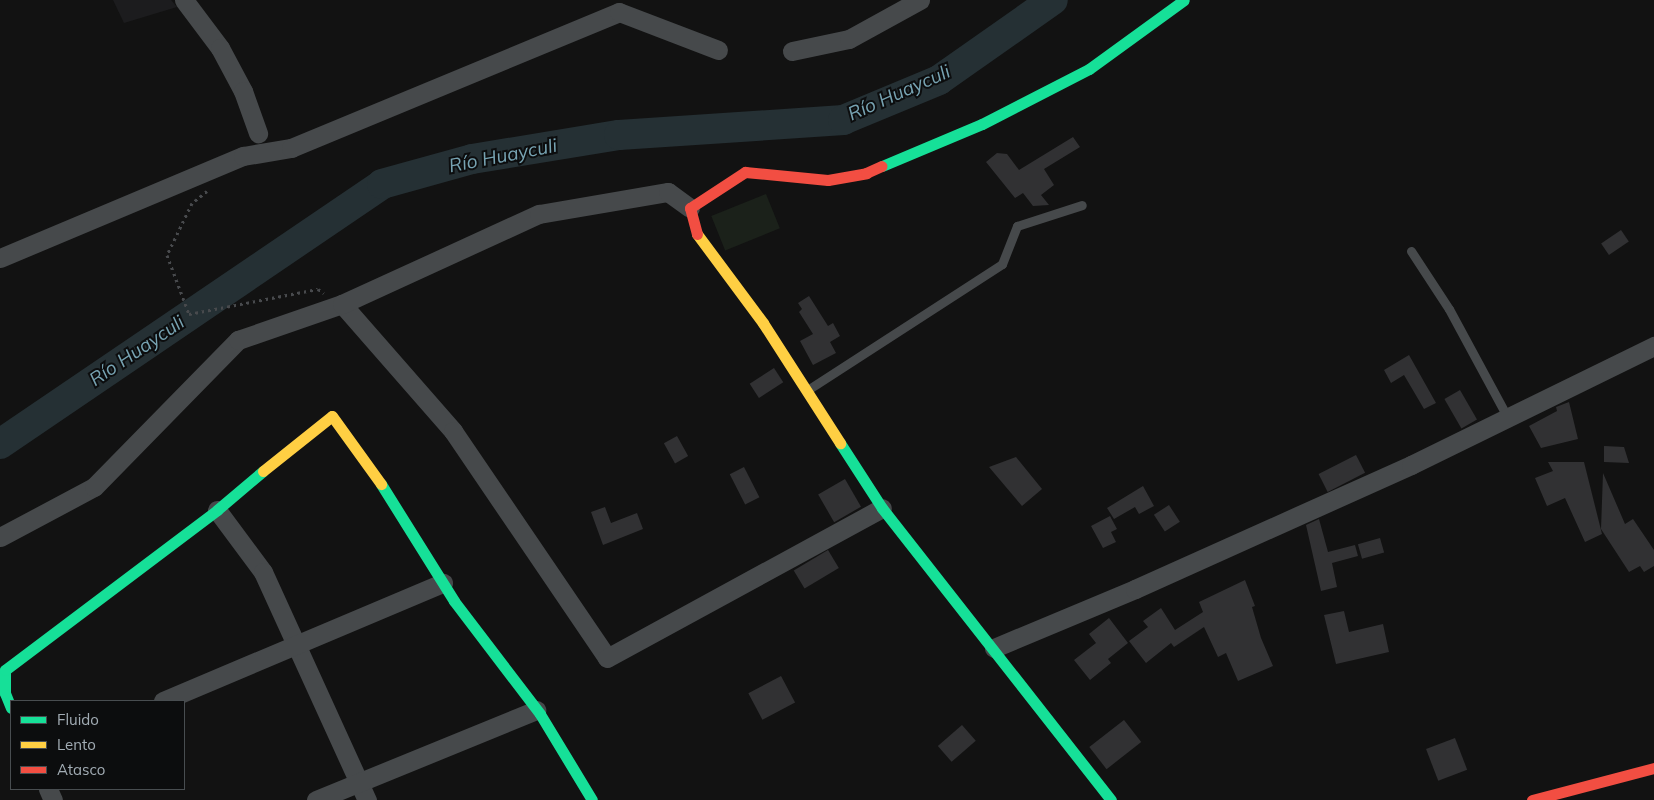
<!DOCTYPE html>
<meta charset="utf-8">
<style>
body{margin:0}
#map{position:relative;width:1654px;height:800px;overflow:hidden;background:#121212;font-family:Mulish,sans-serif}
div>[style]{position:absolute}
.built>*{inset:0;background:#1c1c1e}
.green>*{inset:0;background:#1b211a;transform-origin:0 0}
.river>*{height:30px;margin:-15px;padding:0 15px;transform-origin:15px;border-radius:15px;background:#253034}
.building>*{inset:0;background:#313133;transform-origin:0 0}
.path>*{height:3px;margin-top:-1.5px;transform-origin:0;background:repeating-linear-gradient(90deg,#484a4d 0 2.5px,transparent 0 6.5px)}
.lane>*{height:9px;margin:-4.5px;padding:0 4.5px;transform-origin:4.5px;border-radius:4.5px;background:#46494b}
.street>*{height:19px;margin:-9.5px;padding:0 9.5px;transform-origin:9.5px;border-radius:9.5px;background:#46494b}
.fast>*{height:11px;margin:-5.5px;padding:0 5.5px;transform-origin:5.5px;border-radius:5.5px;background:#16e098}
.slow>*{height:11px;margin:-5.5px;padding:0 5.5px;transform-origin:5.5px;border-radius:5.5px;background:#ffcf43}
.jam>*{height:11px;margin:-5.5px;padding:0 5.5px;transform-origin:5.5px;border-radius:5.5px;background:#f24e42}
span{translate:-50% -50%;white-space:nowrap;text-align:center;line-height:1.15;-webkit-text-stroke:4px #0c0d0e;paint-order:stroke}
.water-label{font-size:19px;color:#77a3b2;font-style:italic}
.legend{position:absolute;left:10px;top:700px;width:175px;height:90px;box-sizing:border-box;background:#0c0d0e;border:1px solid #484d50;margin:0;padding:6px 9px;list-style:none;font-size:15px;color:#a2acb4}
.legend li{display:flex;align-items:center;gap:10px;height:25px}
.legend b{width:25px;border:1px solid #484d50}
</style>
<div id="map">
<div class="built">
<i style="clip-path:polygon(113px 0,171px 0,177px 7px,124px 23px)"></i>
</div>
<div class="green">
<i style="left:766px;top:194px;width:37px;height:59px;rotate:68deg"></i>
</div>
<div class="river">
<i style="left:0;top:444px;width:462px;rotate:-34.2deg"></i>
<i style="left:382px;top:184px;width:93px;rotate:-15.5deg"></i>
<i style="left:472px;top:159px;width:149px;rotate:-9.3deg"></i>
<i style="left:619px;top:135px;width:225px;rotate:-3.8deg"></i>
<i style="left:843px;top:120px;width:104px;rotate:-22.6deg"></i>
<i style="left:939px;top:80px;width:139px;rotate:-35.1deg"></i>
</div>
<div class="building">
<i style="clip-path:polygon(1073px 137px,1080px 147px,1044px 169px,1054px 185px,1041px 195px,1049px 205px,1033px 206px,1023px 193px,1015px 198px,986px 162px,997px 153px,1007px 154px,1019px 170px)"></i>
<i style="left:1621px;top:230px;width:14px;height:24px;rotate:56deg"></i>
<i style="clip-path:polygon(809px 296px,828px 326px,833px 323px,840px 336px,830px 342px,836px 353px,813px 365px,800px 341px,813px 334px,799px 312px,802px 309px,798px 303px)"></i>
<i style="clip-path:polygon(1409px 355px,1436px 403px,1424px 409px,1404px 375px,1391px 383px,1384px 370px)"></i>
<i style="left:774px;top:368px;width:17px;height:29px;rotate:57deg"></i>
<i style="left:1460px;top:390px;width:34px;height:18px;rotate:60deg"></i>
<i style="clip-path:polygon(1569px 402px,1578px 439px,1541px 448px,1529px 426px,1557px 411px,1556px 407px)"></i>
<i style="left:677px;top:436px;width:23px;height:15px;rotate:61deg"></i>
<i style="clip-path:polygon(1604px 446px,1624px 447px,1629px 463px,1604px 462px)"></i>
<i style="left:1356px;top:455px;width:20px;height:42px;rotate:63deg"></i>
<i style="clip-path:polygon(1016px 457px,1042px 489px,1022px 506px,989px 467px)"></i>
<i style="clip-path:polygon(1548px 462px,1584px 462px,1602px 534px,1585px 542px,1565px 498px,1547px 506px,1535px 478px,1553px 471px)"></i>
<i style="left:744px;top:467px;width:34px;height:16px;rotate:63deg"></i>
<i style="clip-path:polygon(1603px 473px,1625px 524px,1633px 519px,1654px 550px,1654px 566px,1644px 572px,1640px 566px,1629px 572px,1601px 529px)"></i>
<i style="left:845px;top:479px;width:32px;height:31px;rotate:60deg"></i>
<i style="clip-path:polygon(1143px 486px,1154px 506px,1139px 514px,1135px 507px,1114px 519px,1107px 508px)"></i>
<i style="left:1169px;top:505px;width:20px;height:18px;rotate:57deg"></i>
<i style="clip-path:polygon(605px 507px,611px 523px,637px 513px,643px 529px,603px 545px,591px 512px)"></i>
<i style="clip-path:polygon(1110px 516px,1117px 529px,1111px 532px,1116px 542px,1103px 548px,1091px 526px)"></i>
<i style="clip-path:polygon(1319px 519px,1328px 552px,1355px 545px,1358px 556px,1332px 563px,1337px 587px,1321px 591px,1306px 525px)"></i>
<i style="left:1380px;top:538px;width:15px;height:23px;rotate:74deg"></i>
<i style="left:828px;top:550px;width:21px;height:40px;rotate:59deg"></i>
<i style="clip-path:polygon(1245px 580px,1255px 606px,1252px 607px,1261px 638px,1273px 666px,1238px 681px,1226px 653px,1218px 657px,1204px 627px,1174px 647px,1171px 643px,1146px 663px,1129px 641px,1148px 627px,1143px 621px,1161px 608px,1175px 630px,1203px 612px,1199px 602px)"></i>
<i style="clip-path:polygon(1344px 611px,1349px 632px,1383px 624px,1389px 652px,1336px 664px,1324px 615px)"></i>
<i style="clip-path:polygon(1109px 618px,1128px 643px,1108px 659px,1111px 663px,1090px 680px,1074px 660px,1096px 643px,1089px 634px)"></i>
<i style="left:781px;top:676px;width:30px;height:37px;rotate:62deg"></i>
<i style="left:1124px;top:720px;width:28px;height:44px;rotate:52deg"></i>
<i style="left:962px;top:725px;width:21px;height:32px;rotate:49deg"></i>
<i style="left:1455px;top:738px;width:34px;height:31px;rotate:69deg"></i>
</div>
<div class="path">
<i style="left:207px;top:191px;width:19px;rotate:141deg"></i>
<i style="left:192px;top:203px;width:58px;rotate:115.7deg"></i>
<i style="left:167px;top:255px;width:63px;rotate:69.6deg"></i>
<i style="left:189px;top:314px;width:131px;rotate:-11deg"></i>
<i style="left:318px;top:289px;width:7px;rotate:34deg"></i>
</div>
<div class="lane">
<i style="left:1411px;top:251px;width:69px;rotate:56.8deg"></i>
<i style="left:1449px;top:309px;width:124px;rotate:61.6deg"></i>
<i style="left:809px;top:389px;width:230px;rotate:-32.9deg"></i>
<i style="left:1002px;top:264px;width:41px;rotate:-68.5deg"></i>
<i style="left:1017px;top:226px;width:68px;rotate:-17.9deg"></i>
</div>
<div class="street">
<i style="left:184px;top:0;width:60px;rotate:53.1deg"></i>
<i style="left:220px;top:48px;width:49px;rotate:61.9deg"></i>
<i style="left:243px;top:91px;width:45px;rotate:70.3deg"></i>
<i style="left:792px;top:51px;width:58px;rotate:-11.9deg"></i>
<i style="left:849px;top:39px;width:81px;rotate:-28.8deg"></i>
<i style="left:0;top:258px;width:264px;rotate:-22.8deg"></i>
<i style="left:243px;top:156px;width:49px;rotate:-9.5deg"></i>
<i style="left:291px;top:148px;width:355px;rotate:-22.5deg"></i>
<i style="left:619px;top:12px;width:106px;rotate:21deg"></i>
<i style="left:342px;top:304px;width:169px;rotate:48.8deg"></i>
<i style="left:453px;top:431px;width:274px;rotate:55.8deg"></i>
<i style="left:607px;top:658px;width:313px;rotate:-28.6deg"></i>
<i style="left:217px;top:510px;width:77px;rotate:53.4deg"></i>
<i style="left:263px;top:572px;width:251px;rotate:65.5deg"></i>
<i style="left:0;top:537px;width:106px;rotate:-28deg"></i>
<i style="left:94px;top:487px;width:206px;rotate:-45.6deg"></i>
<i style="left:238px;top:340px;width:110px;rotate:-19.1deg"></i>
<i style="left:342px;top:304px;width:217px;rotate:-24.6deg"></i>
<i style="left:539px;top:214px;width:131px;rotate:-9.7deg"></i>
<i style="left:668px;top:192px;width:27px;rotate:36deg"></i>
<i style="left:994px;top:648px;width:153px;rotate:-22.7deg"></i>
<i style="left:1135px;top:589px;width:303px;rotate:-24.2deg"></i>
<i style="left:1411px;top:465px;width:271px;rotate:-26.1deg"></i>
<i style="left:163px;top:701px;width:304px;rotate:-22.9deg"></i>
<i style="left:48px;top:789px;width:12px;rotate:66deg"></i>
<i style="left:316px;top:800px;width:238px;rotate:-22.2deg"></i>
</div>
<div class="fast">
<i style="left:882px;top:166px;width:108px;rotate:-22.8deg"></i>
<i style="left:982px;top:124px;width:120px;rotate:-27.2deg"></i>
<i style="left:1089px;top:69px;width:117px;rotate:-36deg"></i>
<i style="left:840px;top:443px;width:77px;rotate:57.1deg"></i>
<i style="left:882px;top:508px;width:371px;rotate:51.9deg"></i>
<i style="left:381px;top:484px;width:138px;rotate:58deg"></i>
<i style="left:454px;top:601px;width:142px;rotate:52.7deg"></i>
<i style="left:540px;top:714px;width:100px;rotate:58.8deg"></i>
<i style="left:11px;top:708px;width:16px;rotate:-112deg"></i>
<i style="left:5px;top:693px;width:23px;rotate:-90deg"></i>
<i style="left:5px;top:670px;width:266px;rotate:-37deg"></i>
<i style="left:217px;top:510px;width:60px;rotate:-40.3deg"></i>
</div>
<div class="slow">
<i style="left:697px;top:234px;width:111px;rotate:53.4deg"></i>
<i style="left:763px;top:323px;width:143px;rotate:57.3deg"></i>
<i style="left:263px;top:471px;width:88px;rotate:-38.6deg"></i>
<i style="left:332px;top:416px;width:84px;rotate:54.2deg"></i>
</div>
<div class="jam">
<i style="left:697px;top:234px;width:27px;rotate:-105deg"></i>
<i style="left:690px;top:208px;width:66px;rotate:-33.2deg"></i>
<i style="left:745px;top:172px;width:83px;rotate:5.5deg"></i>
<i style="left:828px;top:180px;width:39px;rotate:-10deg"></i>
<i style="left:866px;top:173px;width:17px;rotate:-24deg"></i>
<i style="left:1532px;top:800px;width:126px;rotate:-14.7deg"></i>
</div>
<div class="water-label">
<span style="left:899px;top:93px;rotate:-24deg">Río Huayculi</span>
<span style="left:503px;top:156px;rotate:-11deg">Río Huayculi</span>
<span style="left:137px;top:351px;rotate:-34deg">Río Huayculi</span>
</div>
<ul class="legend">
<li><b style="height:6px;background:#16e098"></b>Fluido</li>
<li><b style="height:6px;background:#ffcf43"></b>Lento</li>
<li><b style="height:6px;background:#f24e42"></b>Atasco</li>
</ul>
</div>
